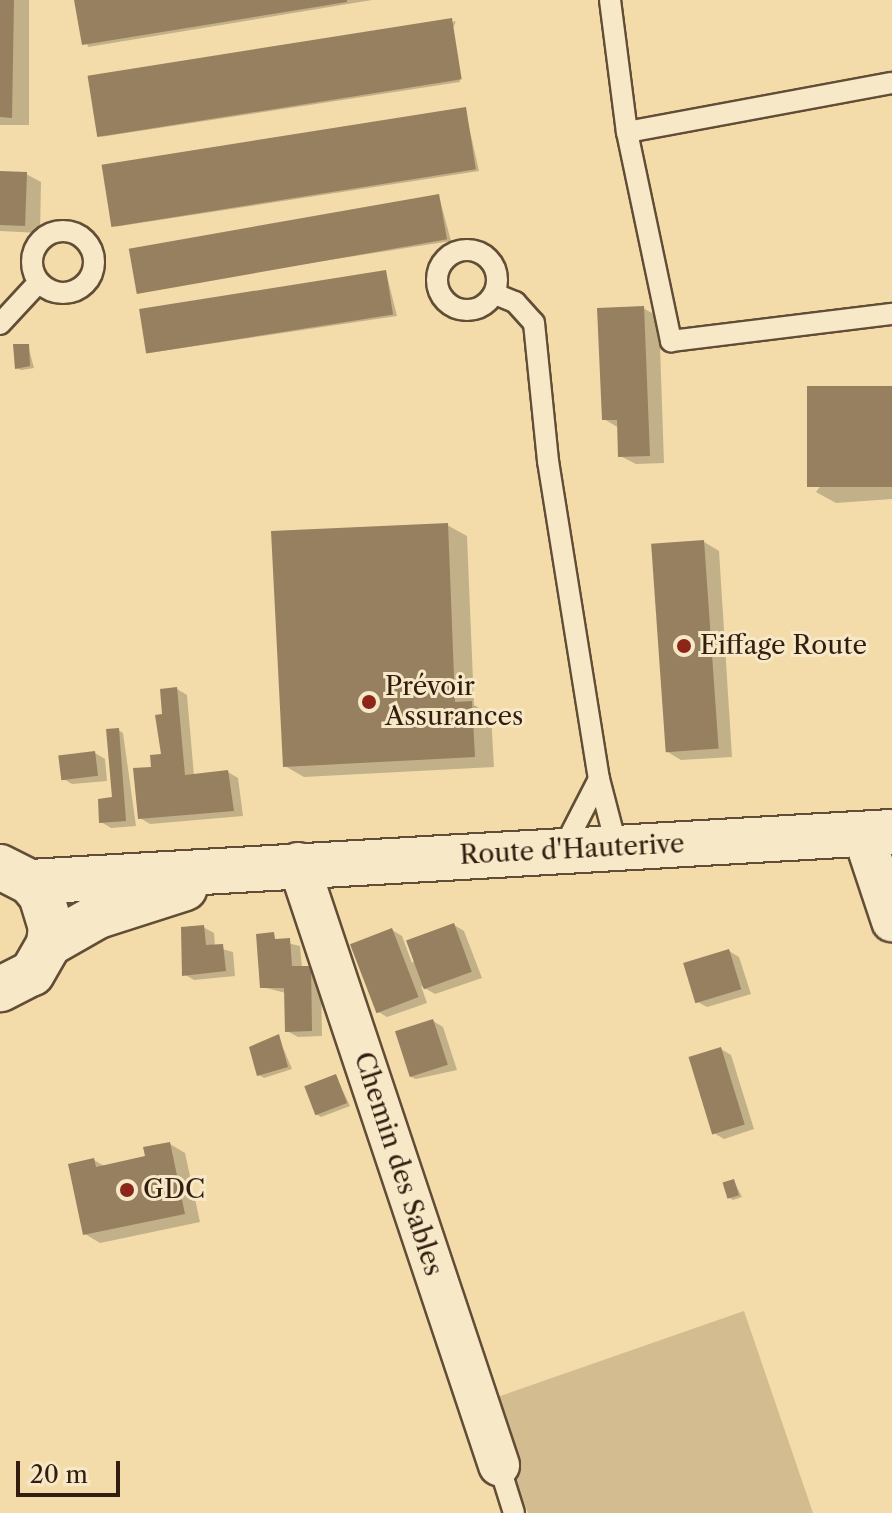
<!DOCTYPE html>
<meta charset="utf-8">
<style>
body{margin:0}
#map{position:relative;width:892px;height:1513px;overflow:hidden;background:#f3dcaa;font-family:"Libre Caslon Text",serif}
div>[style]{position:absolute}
.green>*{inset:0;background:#d2bc90}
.shadow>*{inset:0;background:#0003;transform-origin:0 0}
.building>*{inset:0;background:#968060;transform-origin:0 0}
.roads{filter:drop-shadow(2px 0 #624d36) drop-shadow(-2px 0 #624d36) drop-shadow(0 2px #624d36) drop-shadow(0 -2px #624d36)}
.service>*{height:20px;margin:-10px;padding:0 10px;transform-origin:10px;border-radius:10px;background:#f7e8c8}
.service>.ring{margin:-10px;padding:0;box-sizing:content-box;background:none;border:20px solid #f7e8c8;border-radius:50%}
.minor>*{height:40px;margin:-20px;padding:0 20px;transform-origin:20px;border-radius:20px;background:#f7e8c8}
.secondary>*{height:44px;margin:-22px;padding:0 22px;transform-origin:22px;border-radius:22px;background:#f7e8c8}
.dots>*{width:22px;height:22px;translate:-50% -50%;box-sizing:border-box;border:4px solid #f7e8c8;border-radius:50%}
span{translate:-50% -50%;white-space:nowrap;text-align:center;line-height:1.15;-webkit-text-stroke:6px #f7e8c8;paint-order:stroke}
.poi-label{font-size:26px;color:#321d10}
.left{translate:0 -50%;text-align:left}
.street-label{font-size:26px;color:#321d10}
.scale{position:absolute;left:16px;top:1461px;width:104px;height:36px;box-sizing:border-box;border:4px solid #321d10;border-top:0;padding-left:10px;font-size:24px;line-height:28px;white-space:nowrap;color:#321d10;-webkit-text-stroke:6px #f7e8c8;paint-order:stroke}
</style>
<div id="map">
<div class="green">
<i style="clip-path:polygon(744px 1311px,813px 1513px,528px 1513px,486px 1401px)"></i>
</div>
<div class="shadow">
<i style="left:0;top:0;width:29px;height:125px"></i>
<i style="clip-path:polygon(76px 0,372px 0,88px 47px)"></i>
<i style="clip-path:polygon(450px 20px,460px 82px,100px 137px)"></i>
<i style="left:454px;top:21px;width:2px;height:61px;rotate:27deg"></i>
<i style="clip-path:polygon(465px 109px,479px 171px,114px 227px)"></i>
<i style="clip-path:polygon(0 173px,26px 174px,41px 182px,40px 233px,0 231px)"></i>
<i style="clip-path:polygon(439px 196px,451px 241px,138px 290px)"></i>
<i style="clip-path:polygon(386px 272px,397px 316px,148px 353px)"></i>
<i style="clip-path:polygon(643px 308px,659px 317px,664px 463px,636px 464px,620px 456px,619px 428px,604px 419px)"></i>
<i style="clip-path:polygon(28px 346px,34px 368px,21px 370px,16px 368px)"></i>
<i style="clip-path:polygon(892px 388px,892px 499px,836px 503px,816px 492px)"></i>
<i style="clip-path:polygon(447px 525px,467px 536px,474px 705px,491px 715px,494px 767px,304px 777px,285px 766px)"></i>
<i style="clip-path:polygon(704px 542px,719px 551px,732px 757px,681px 760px,666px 751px)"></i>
<i style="clip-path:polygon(177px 689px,187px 695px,194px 776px,228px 772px,238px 778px,243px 816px,150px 824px,140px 818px,153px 769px,164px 756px,164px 716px)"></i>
<i style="clip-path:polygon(118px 730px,123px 733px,136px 826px,111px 828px,101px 822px,119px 799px)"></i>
<i style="clip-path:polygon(95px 753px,105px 759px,107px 781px,72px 784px,62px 778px)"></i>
<i style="clip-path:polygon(454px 925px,464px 931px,482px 978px,435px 994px,421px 986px,427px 1003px,387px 1017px,377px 1011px,392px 930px,402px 936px,412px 963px)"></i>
<i style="clip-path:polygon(203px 927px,214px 933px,215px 947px,233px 952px,235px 976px,194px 980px,184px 974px)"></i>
<i style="clip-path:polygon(258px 936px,300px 946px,302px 968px,321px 974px,322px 1036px,298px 1037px,287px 1031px,286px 993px,262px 987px)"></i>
<i style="clip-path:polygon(729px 951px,739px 957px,751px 994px,707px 1007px,696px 1001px)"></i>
<i style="clip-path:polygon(433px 1021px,443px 1027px,457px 1070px,416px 1079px,411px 1077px)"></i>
<i style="clip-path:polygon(278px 1036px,292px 1069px,264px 1078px,259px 1075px)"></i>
<i style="clip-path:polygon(721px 1049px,731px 1055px,754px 1129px,724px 1139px,714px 1133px)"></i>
<i style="clip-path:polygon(336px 1076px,350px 1106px,321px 1117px,316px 1114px)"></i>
<i style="clip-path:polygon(170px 1144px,185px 1153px,200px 1222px,100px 1243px,85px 1234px,94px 1160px,106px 1167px,147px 1158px)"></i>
<i style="clip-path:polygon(734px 1181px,742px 1197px,733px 1200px,728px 1197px)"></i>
</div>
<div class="building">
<i style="clip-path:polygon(0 0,14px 0,12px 118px,0 117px)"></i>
<i style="clip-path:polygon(74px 0,347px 0,347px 2px,82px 45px)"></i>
<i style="left:452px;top:18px;width:62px;height:369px;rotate:81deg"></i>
<i style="left:466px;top:107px;width:63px;height:369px;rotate:81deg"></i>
<i style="left:0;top:171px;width:27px;height:54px;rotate:2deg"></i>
<i style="left:439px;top:194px;width:46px;height:315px;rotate:80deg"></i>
<i style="left:386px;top:270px;width:45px;height:250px;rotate:81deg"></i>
<i style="clip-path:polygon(644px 306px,650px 456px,618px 457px,617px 420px,602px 420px,597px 308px)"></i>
<i style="clip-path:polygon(13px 344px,29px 344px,30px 366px,15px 369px)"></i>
<i style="left:892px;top:386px;width:101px;height:85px;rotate:90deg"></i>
<i style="clip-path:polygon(448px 523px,455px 702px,472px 701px,475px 757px,283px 767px,271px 531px)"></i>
<i style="left:704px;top:540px;width:209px;height:53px;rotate:86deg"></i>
<i style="clip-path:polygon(177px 687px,185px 775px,228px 770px,234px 811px,138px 819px,133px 768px,151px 767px,150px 755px,161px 754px,155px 715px,162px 714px,160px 689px)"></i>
<i style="clip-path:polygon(119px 728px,126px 821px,99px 823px,98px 799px,112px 797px,106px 729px)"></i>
<i style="left:95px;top:751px;width:25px;height:37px;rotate:83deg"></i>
<i style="left:454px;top:923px;width:52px;height:51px;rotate:70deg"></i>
<i style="clip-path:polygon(204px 925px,206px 945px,223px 944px,226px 971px,182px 976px,181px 927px)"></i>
<i style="left:392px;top:928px;width:74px;height:45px;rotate:69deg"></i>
<i style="clip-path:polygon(274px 932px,275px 939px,290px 938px,292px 966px,311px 966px,312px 1031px,285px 1032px,284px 988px,260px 988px,256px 934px)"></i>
<i style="left:729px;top:949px;width:42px;height:48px;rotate:73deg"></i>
<i style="left:433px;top:1019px;width:48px;height:40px;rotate:72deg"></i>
<i style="clip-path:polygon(279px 1034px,288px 1067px,257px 1076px,249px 1047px)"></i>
<i style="left:721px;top:1047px;width:81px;height:34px;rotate:73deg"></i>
<i style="left:336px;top:1074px;width:31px;height:34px;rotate:69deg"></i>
<i style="clip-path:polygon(170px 1142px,185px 1214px,83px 1235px,68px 1164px,94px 1158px,96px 1167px,145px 1156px,143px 1147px)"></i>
<i style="left:734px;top:1179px;width:17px;height:12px;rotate:73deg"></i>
</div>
<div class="roads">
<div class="service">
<i style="left:610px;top:0;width:133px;rotate:82.7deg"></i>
<i style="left:627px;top:132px;width:214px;rotate:78.1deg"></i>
<i style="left:671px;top:341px;width:223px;rotate:-7deg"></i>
<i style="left:627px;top:132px;width:269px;rotate:-10.5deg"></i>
<i class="ring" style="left:32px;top:231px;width:42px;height:42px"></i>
<i class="ring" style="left:437px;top:250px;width:40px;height:40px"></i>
<i style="left:495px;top:294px;width:22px;rotate:22deg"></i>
<i style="left:515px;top:302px;width:28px;rotate:48deg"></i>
<i style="left:534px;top:323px;width:139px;rotate:84.2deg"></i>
<i style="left:548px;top:461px;width:322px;rotate:80.9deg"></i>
<i style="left:599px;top:779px;width:71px;rotate:75.4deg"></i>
<i style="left:0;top:324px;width:56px;rotate:-47.2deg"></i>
<i style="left:562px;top:851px;width:81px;rotate:-62.8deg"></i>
<i style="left:499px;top:1465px;width:50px;rotate:72.6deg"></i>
</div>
<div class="minor">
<i style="left:863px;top:834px;width:92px;rotate:71.6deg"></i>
<i style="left:298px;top:863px;width:635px;rotate:71.54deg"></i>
</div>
<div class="secondary">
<i style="left:0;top:867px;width:34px;rotate:27deg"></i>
<i style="left:30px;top:882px;width:17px;rotate:50deg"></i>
<i style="left:41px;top:895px;width:34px;rotate:73deg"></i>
<i style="left:51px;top:927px;width:17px;rotate:97deg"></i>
<i style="left:49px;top:944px;width:34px;rotate:120deg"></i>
<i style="left:32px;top:973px;width:36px;rotate:153deg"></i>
<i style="left:30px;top:882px;width:863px;rotate:-3.32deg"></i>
<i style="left:49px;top:944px;width:56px;rotate:-29.7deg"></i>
<i style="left:98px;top:916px;width:91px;rotate:-17.8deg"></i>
</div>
</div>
<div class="dots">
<i style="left:684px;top:646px;background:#8f2418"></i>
<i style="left:369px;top:702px;background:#8f2418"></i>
<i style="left:127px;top:1190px;background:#8f2418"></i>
</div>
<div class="poi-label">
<span class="left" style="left:700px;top:646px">Eiffage Route</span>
<span class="left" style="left:385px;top:702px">Prévoir<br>Assurances</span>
<span class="left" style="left:143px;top:1190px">GDC</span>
</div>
<div class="street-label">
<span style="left:572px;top:850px;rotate:-3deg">Route d'Hauterive</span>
<span style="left:398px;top:1164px;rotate:72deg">Chemin des Sables</span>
</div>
<div class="scale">20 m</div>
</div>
